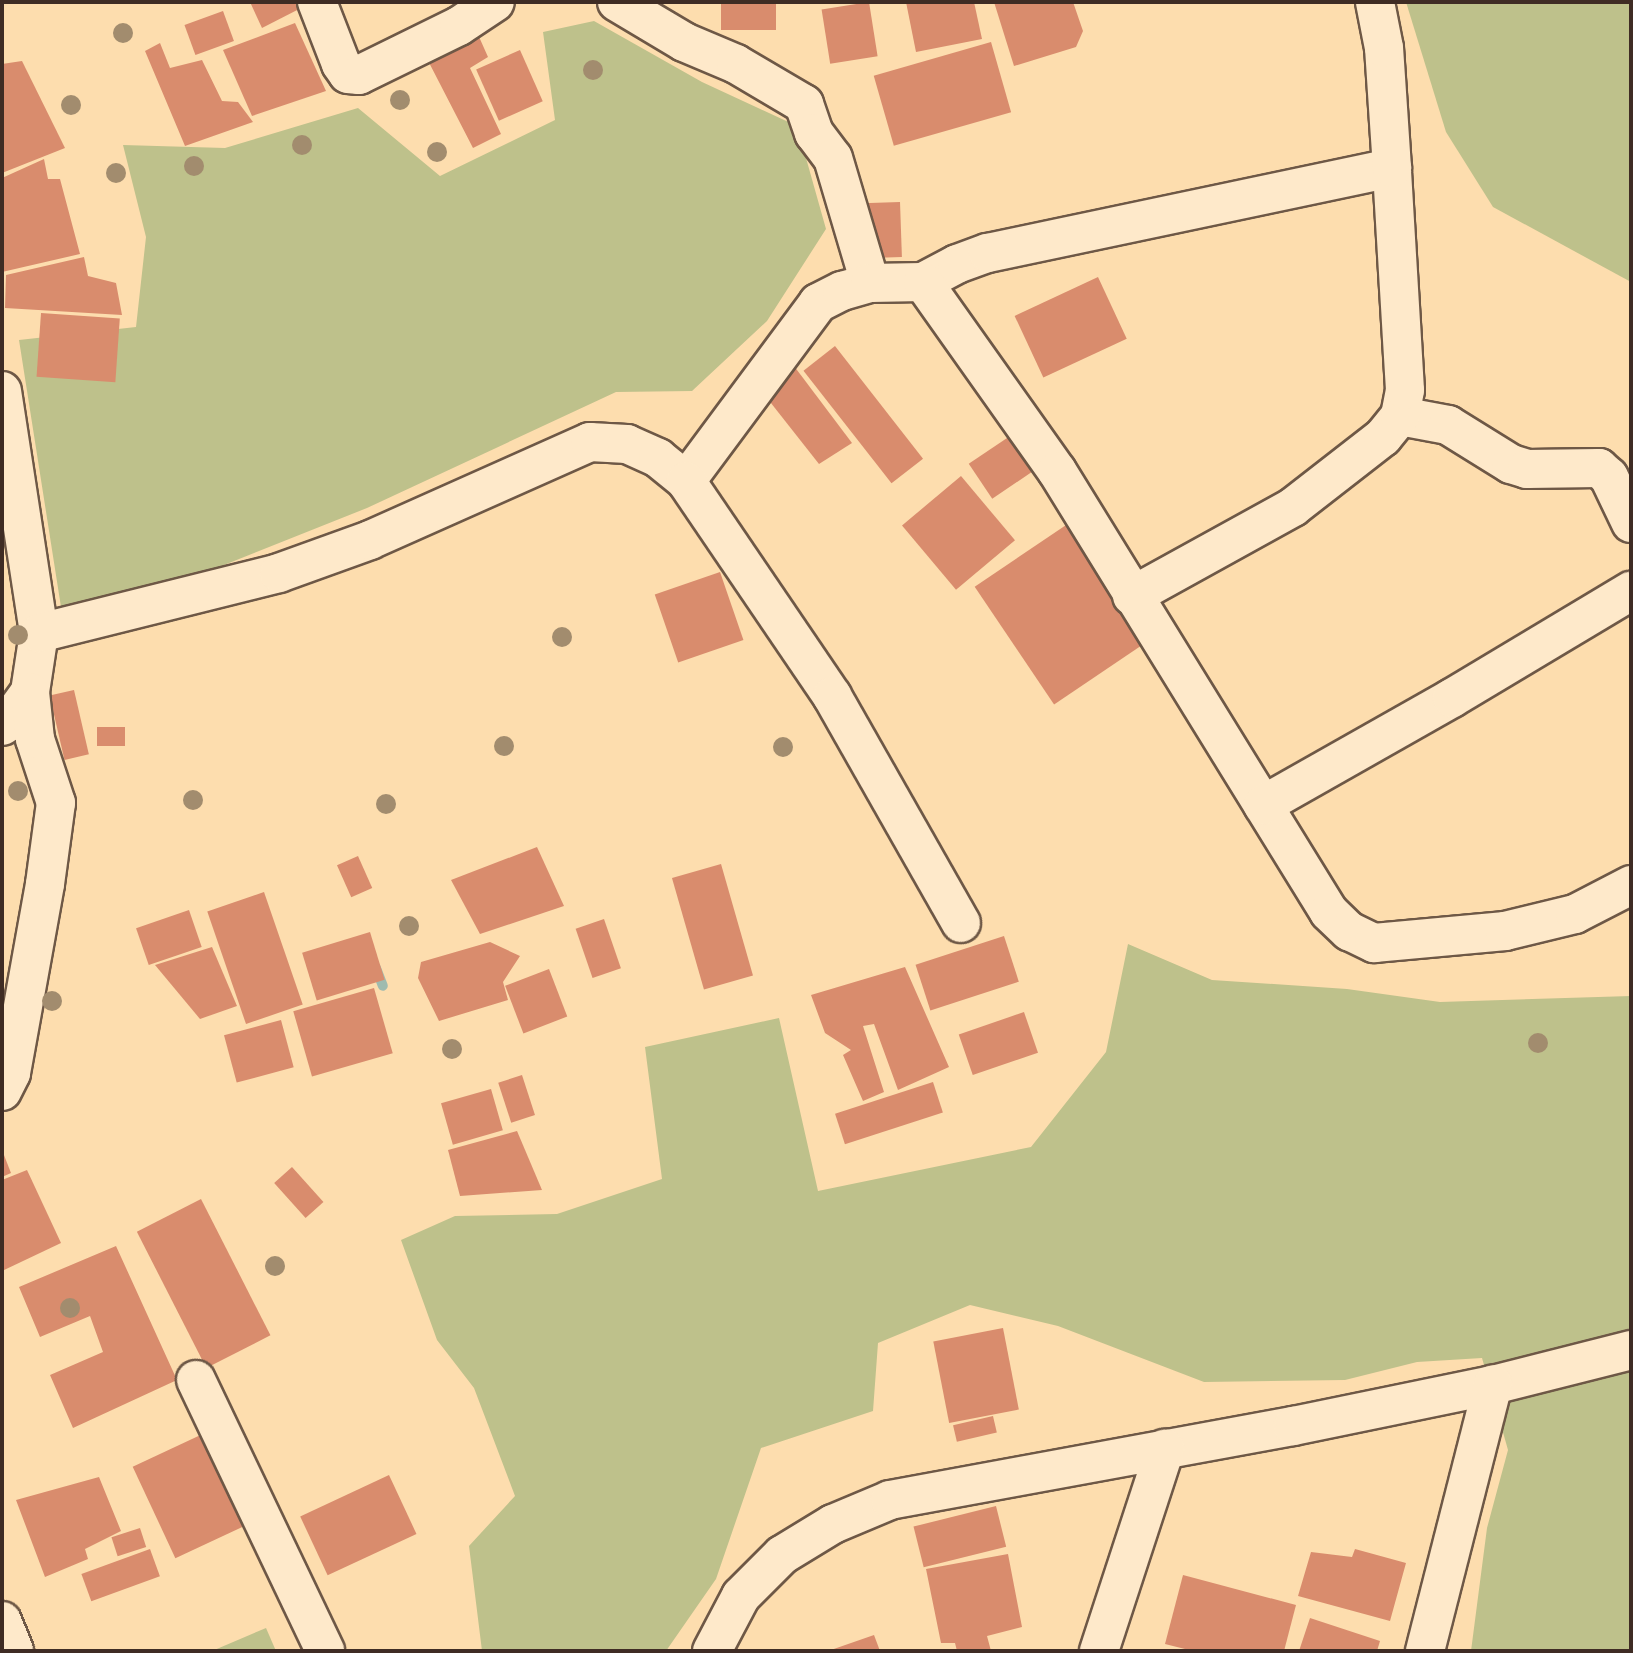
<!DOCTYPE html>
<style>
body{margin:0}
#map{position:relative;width:1633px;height:1653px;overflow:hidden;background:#fdddae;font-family:Cardo,serif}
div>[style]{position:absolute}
.green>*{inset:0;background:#bec18b}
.stream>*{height:10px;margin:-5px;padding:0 5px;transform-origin:5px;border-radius:5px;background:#9fbbaf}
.building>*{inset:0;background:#d98c6d;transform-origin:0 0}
.roads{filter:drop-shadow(2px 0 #6e5846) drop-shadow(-2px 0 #6e5846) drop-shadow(0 2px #6e5846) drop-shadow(0 -2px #6e5846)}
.minor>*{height:38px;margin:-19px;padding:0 19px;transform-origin:19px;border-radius:19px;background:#fee9ca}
.trees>*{width:20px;height:20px;margin:-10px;border-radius:50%;background:#a28c6e}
span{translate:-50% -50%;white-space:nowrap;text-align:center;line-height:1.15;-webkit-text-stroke:5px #fee9ca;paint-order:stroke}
.frame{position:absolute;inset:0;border:4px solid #3f2c24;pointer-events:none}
</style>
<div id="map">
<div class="green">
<i style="clip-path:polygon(1406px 2px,1631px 2px,1631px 282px,1493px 207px,1446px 132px)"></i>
<i style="clip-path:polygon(594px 21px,702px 82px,797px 126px,826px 229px,767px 321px,692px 391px,616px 392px,367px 508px,199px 575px,61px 607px,19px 340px,136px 327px,146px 237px,123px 145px,225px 148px,358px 108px,440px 176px,555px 120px,543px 32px)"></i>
<i style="clip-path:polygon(1128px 944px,1212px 980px,1347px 989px,1440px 1002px,1631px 996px,1631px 1651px,1471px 1651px,1487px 1528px,1508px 1450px,1482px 1358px,1417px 1362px,1345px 1380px,1204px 1382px,1058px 1326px,970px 1305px,878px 1343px,873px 1411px,761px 1448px,716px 1579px,666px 1651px,482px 1651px,469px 1546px,515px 1496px,474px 1388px,437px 1340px,401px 1240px,455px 1216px,557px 1214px,662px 1179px,645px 1047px,779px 1018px,818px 1191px,1031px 1147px,1106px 1052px)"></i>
<i style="clip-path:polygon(266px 1628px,276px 1651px,212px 1651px)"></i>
</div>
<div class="stream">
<i style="left:376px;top:968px;width:19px;rotate:69deg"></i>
</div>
<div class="building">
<i style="clip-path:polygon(250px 2px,303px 2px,305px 6px,262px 28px)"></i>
<i style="left:721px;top:2px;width:55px;height:28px"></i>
<i style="left:869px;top:2px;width:55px;height:48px;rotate:81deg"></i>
<i style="clip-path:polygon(906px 2px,974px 2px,982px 39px,916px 52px)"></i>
<i style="clip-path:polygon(994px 2px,1073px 2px,1083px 31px,1076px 47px,1014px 66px)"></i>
<i style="left:223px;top:11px;width:32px;height:41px;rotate:70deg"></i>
<i style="clip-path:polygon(295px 23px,326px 91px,252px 116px,223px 50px)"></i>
<i style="clip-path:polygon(476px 30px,488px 57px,470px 68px,501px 134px,473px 148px,422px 49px)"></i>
<i style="left:991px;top:42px;width:73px;height:122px;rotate:74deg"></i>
<i style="clip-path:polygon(160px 43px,170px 68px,202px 60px,222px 101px,238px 102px,253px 122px,185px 146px,145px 51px)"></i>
<i style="left:520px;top:50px;width:56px;height:48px;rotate:66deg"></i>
<i style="clip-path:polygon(22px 61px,65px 148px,2px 173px,2px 64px)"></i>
<i style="clip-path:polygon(44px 159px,48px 179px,60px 179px,80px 254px,2px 272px,2px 178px)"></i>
<i style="left:900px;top:202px;width:55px;height:38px;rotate:88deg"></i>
<i style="clip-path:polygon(84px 257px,88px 276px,116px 283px,122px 315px,5px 308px,6px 275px)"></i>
<i style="left:1098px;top:277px;width:68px;height:92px;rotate:65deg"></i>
<i style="left:41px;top:313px;width:79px;height:64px;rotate:4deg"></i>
<i style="left:835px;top:346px;width:143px;height:40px;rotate:52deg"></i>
<i style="clip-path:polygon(794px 366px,852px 443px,819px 464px,767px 398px)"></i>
<i style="left:1016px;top:432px;width:42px;height:57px;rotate:56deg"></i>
<i style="left:961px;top:476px;width:84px;height:77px;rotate:50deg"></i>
<i style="left:1075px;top:519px;width:142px;height:121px;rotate:56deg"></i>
<i style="left:720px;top:572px;width:72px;height:69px;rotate:71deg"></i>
<i style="left:74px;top:690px;width:66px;height:25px;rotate:77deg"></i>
<i style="left:97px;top:727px;width:28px;height:19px"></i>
<i style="clip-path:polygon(537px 847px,564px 906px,480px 934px,451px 880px)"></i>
<i style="left:358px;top:856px;width:35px;height:23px;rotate:66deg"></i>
<i style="left:721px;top:864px;width:116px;height:51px;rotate:74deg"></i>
<i style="left:264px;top:892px;width:119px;height:60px;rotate:71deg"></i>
<i style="left:189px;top:910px;width:39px;height:56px;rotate:71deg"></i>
<i style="left:604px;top:919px;width:52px;height:30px;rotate:71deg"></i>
<i style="left:370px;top:932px;width:50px;height:71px;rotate:73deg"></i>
<i style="left:1004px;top:936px;width:48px;height:93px;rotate:72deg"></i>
<i style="clip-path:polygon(490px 942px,520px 956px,503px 982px,508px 1000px,439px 1021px,418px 978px,421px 962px)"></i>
<i style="clip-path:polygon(212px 947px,237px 1006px,200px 1019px,155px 965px)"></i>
<i style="clip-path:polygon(905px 967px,949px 1067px,898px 1090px,874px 1024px,863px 1026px,884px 1092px,863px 1101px,843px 1055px,851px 1050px,825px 1033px,811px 995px)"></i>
<i style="left:549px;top:969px;width:51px;height:47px;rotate:69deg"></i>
<i style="left:374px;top:988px;width:68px;height:84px;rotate:74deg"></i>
<i style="left:1024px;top:1012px;width:43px;height:69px;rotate:71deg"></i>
<i style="left:281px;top:1020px;width:49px;height:59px;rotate:75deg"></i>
<i style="left:522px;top:1075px;width:42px;height:25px;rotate:72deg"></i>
<i style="left:933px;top:1082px;width:32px;height:103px;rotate:72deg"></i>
<i style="left:491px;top:1089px;width:43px;height:52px;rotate:74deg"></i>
<i style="clip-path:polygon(517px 1131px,542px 1190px,460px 1196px,448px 1150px)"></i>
<i style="clip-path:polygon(2px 1150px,11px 1173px,2px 1177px)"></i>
<i style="left:292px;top:1167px;width:47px;height:24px;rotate:48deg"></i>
<i style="clip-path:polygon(27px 1170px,61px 1243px,2px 1271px,2px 1180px)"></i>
<i style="left:201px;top:1199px;width:153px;height:72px;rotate:63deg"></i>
<i style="clip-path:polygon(116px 1246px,177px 1380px,73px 1428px,50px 1375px,103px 1352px,90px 1316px,40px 1337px,19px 1287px)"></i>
<i style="left:1003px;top:1328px;width:83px;height:71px;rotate:79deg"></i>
<i style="left:993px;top:1416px;width:17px;height:41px;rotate:77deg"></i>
<i style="left:207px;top:1432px;width:101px;height:82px;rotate:65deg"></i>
<i style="left:389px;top:1475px;width:65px;height:98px;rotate:65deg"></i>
<i style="clip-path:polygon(99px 1477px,121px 1531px,85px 1549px,88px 1559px,45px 1577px,16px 1500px)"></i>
<i style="left:996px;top:1506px;width:42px;height:85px;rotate:76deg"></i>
<i style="left:140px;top:1528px;width:20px;height:30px;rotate:72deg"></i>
<i style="left:150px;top:1549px;width:29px;height:73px;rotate:70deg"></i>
<i style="clip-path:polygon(1355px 1549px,1406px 1563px,1390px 1621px,1298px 1596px,1311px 1552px,1352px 1557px)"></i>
<i style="clip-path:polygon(1008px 1554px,1022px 1627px,987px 1636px,991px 1651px,957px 1651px,955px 1643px,941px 1643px,926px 1569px)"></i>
<i style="clip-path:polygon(1183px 1575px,1296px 1605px,1284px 1651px,1193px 1651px,1165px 1644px)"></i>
<i style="clip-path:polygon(1310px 1618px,1380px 1641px,1377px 1651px,1299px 1651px)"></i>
<i style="clip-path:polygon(874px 1635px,880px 1651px,828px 1651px)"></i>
</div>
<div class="roads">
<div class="minor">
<i style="left:317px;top:2px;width:66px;rotate:68.8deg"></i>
<i style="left:341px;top:64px;width:12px;rotate:55deg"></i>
<i style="left:348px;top:74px;width:11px;rotate:5deg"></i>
<i style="left:359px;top:75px;width:111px;rotate:-26.1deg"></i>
<i style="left:459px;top:26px;width:43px;rotate:-33.7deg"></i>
<i style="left:617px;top:2px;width:78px;rotate:30.8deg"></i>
<i style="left:684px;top:42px;width:56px;rotate:22.9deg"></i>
<i style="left:736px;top:64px;width:79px;rotate:30.5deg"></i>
<i style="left:804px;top:104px;width:31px;rotate:71deg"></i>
<i style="left:814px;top:133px;width:31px;rotate:53deg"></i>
<i style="left:833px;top:158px;width:130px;rotate:73.5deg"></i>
<i style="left:923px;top:282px;width:38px;rotate:-28deg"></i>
<i style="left:957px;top:264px;width:33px;rotate:-20deg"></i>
<i style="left:988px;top:253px;width:413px;rotate:-11.9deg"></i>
<i style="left:2px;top:391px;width:245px;rotate:81.3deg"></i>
<i style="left:39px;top:633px;width:60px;rotate:98.7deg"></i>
<i style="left:30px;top:692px;width:37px;rotate:126deg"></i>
<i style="left:8px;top:722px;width:7px;rotate:146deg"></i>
<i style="left:1400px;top:416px;width:49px;rotate:10.6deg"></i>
<i style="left:1448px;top:425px;width:74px;rotate:31.8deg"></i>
<i style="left:1511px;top:464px;width:17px;rotate:17deg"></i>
<i style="left:1527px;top:469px;width:72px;rotate:-0.8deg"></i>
<i style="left:1599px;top:468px;width:13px;rotate:42deg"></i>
<i style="left:1609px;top:477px;width:51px;rotate:64.4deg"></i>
<i style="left:686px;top:481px;width:222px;rotate:-53.4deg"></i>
<i style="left:818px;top:303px;width:27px;rotate:-27deg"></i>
<i style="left:842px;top:291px;width:29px;rotate:-16deg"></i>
<i style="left:870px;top:283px;width:53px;rotate:-1.1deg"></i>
<i style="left:923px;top:282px;width:232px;rotate:54.7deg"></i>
<i style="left:1057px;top:471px;width:518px;rotate:58.33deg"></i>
<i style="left:1329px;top:912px;width:28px;rotate:44deg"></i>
<i style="left:1349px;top:931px;width:28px;rotate:26deg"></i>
<i style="left:1374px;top:943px;width:132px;rotate:-5.2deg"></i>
<i style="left:1505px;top:931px;width:72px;rotate:-13.7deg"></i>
<i style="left:1575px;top:914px;width:63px;rotate:-27.4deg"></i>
<i style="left:1132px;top:596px;width:184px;rotate:-28.9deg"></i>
<i style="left:1293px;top:507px;width:114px;rotate:-37.9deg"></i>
<i style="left:1383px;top:437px;width:27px;rotate:-51deg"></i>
<i style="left:1400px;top:416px;width:26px;rotate:-79deg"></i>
<i style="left:1405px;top:390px;width:222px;rotate:-93.4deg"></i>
<i style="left:1392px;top:168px;width:120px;rotate:-93.8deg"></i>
<i style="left:1384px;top:48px;width:47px;rotate:-101.1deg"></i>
<i style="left:39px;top:633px;width:247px;rotate:-14deg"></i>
<i style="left:279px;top:573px;width:97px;rotate:-19.9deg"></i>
<i style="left:370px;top:540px;width:241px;rotate:-24deg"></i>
<i style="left:590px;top:442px;width:37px;rotate:3deg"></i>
<i style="left:627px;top:444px;width:34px;rotate:24deg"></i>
<i style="left:658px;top:458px;width:36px;rotate:39deg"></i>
<i style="left:686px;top:481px;width:260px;rotate:55.8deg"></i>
<i style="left:832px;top:696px;width:261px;rotate:60.4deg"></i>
<i style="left:1263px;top:805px;width:217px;rotate:-29.5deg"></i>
<i style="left:1452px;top:698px;width:209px;rotate:-30.9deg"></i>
<i style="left:2px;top:1091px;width:20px;rotate:-63deg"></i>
<i style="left:11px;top:1073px;width:192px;rotate:-79.8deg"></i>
<i style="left:45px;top:884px;width:82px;rotate:-82.3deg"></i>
<i style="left:56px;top:803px;width:67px;rotate:-108.2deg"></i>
<i style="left:35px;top:739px;width:47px;rotate:-96.1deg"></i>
<i style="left:196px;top:1380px;width:300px;rotate:64.5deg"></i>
<i style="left:2px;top:1621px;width:32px;rotate:68deg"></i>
<i style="left:712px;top:1651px;width:62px;rotate:-62.2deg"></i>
<i style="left:741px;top:1596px;width:58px;rotate:-45deg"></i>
<i style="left:782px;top:1555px;width:60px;rotate:-31.3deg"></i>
<i style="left:833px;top:1524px;width:62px;rotate:-22.8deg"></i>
<i style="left:890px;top:1500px;width:410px;rotate:-10.4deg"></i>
<i style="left:1293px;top:1426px;width:204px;rotate:-11.6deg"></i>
<i style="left:1493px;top:1385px;width:142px;rotate:-14.2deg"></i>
<i style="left:1099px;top:1651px;width:213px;rotate:-71.9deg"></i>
<i style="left:1425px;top:1651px;width:275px;rotate:-75.7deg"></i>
</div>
</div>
<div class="trees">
<i style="left:123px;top:33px"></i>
<i style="left:593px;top:70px"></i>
<i style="left:400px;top:100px"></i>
<i style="left:71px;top:105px"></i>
<i style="left:302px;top:145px"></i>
<i style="left:437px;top:152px"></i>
<i style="left:194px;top:166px"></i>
<i style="left:116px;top:173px"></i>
<i style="left:18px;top:635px"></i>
<i style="left:562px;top:637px"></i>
<i style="left:504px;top:746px"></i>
<i style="left:783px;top:747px"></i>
<i style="left:18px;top:791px"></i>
<i style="left:193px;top:800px"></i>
<i style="left:386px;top:804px"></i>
<i style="left:409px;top:926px"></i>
<i style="left:52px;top:1001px"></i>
<i style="left:1538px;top:1043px"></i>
<i style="left:452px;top:1049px"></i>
<i style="left:275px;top:1266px"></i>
<i style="left:70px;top:1308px"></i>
</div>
<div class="frame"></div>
</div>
